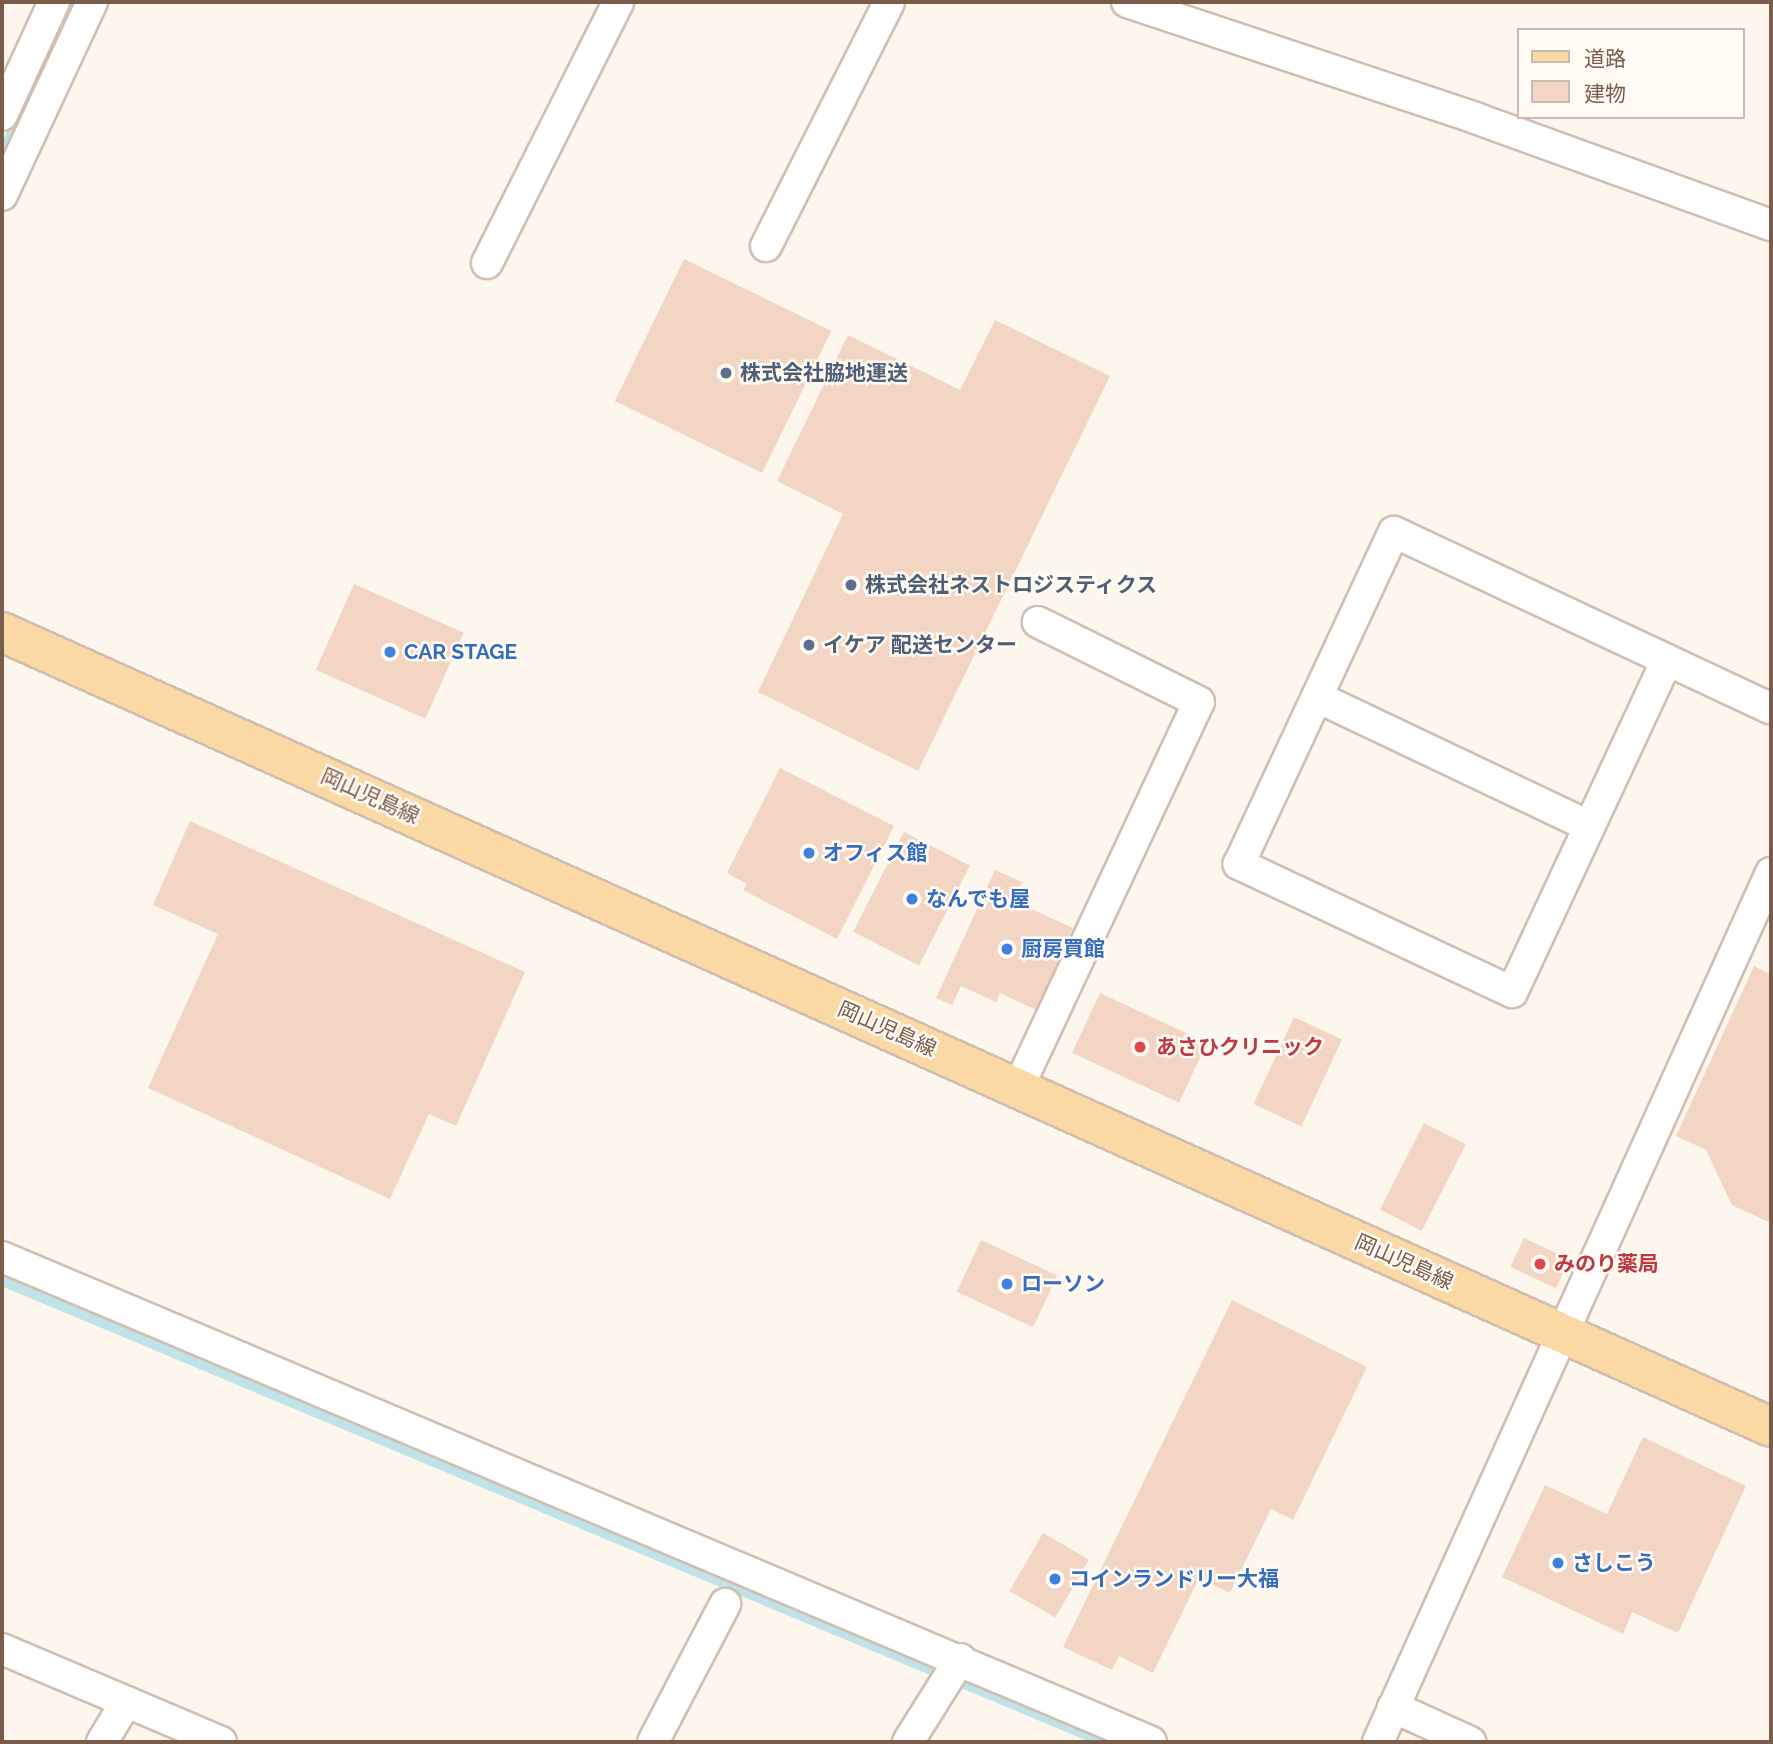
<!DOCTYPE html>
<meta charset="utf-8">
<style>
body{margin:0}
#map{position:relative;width:1773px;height:1744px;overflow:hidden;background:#fdf6ec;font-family:Raleway,"Noto Sans JP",sans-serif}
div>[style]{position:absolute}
.stream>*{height:10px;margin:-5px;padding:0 5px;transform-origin:5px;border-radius:5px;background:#bfe3e8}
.building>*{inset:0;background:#f3d5c3;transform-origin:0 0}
.roads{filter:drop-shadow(2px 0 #d1beb0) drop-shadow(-2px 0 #d1beb0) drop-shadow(0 2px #d1beb0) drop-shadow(0 -2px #d1beb0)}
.street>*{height:30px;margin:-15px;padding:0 15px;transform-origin:15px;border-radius:15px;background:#fff}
.primary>*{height:38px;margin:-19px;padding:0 19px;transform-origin:19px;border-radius:19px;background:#fbd9a5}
.dots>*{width:19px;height:19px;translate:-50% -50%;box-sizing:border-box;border:4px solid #fffaf3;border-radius:50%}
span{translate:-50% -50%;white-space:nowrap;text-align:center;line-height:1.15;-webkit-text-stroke:5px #fffaf3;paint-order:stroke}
.service-label{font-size:21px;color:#4e5e75;font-weight:700}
.left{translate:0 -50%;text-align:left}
.shop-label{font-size:21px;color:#366cbe;font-weight:700}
.street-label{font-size:21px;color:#7a5c4d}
.health-label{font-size:21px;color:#be3a42;font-weight:700}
.frame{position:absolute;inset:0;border:4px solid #7a5c4d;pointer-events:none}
.legend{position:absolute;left:1517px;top:28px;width:228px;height:91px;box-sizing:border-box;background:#fffaf3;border:2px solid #cabbb1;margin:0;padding:9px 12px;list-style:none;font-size:21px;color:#7a5c4d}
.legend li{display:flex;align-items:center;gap:14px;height:35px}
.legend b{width:35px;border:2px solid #cabbb1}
</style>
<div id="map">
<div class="stream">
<i style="left:2px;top:154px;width:168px;rotate:-65deg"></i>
<i style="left:2px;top:1281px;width:1194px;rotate:22.72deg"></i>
</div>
<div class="building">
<i style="left:684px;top:259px;width:164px;height:158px;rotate:26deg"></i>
<i style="clip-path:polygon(995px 320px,1110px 376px,918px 771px,758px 692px,843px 514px,777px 481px,848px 335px,960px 390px)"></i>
<i style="left:354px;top:584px;width:120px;height:94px;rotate:24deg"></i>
<i style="clip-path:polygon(780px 768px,894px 826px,837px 939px,743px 890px,747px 884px,727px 873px)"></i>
<i style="clip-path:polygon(190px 821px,525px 972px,456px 1126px,429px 1114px,390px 1199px,148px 1088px,218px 934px,153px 905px)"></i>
<i style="left:904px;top:832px;width:74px;height:112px;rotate:27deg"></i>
<i style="clip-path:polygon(995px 870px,1022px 882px,1014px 901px,1073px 928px,1036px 1010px,1000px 993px,996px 1002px,961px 986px,952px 1005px,936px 998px)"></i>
<i style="clip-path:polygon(1754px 966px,1771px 975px,1771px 1223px,1732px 1205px,1706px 1150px,1676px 1136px)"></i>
<i style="left:1100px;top:993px;width:118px;height:66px;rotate:25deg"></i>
<i style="left:1294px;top:1017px;width:53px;height:96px;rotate:25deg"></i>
<i style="left:1424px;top:1123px;width:47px;height:97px;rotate:27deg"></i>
<i style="left:1524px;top:1238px;width:50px;height:32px;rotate:25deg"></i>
<i style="left:981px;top:1240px;width:84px;height:57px;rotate:25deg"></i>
<i style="clip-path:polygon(1232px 1300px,1367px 1367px,1293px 1520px,1271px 1509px,1230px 1593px,1199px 1578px,1153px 1673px,1119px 1656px,1112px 1670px,1063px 1647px)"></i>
<i style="clip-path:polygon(1643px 1437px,1746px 1486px,1678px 1633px,1632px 1612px,1623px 1634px,1502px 1577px,1545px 1485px,1607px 1514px)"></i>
<i style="left:1043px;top:1533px;width:53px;height:67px;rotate:30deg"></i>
</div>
<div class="roads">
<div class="street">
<i style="left:1127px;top:2px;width:367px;rotate:18.4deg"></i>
<i style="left:1475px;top:118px;width:315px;rotate:19.9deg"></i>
<i style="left:2px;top:115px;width:124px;rotate:-65.3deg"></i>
<i style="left:2px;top:195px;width:213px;rotate:-65deg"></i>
<i style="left:766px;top:246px;width:273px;rotate:-63.2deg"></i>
<i style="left:487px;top:263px;width:292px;rotate:-63.3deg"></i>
<i style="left:1667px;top:660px;width:366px;rotate:115deg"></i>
<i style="left:1512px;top:992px;width:302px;rotate:-154.9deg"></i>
<i style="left:1239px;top:864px;width:366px;rotate:-65deg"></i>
<i style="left:1394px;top:532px;width:416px;rotate:25.1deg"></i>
<i style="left:1317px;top:697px;width:301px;rotate:25.4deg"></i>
<i style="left:1018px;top:1088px;width:426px;rotate:-64.9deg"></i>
<i style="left:1199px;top:702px;width:180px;rotate:-153.6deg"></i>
<i style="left:2px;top:1257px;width:1247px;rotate:22.88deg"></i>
<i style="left:2px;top:1649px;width:238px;rotate:23deg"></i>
<i style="left:1393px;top:1707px;width:85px;rotate:24.4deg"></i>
<i style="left:102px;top:1742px;width:47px;rotate:-59deg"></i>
<i style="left:653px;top:1742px;width:156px;rotate:-62.4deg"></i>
<i style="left:908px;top:1742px;width:98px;rotate:-57.9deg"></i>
<i style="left:1378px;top:1742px;width:954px;rotate:-65.67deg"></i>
</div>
<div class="primary">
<i style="left:2px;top:632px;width:1939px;rotate:24.2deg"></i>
</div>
</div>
<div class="dots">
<i style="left:726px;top:373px;background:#5c6f8a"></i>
<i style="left:851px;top:585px;background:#5c6f8a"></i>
<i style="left:809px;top:645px;background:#5c6f8a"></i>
<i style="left:390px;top:652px;background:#3f7fe0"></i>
<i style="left:809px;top:853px;background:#3f7fe0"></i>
<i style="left:912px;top:899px;background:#3f7fe0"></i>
<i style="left:1007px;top:949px;background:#3f7fe0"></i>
<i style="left:1140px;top:1047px;background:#e0444e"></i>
<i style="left:1540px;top:1264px;background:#e0444e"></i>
<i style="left:1007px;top:1284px;background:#3f7fe0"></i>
<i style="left:1558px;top:1563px;background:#3f7fe0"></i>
<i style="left:1055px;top:1579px;background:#3f7fe0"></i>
</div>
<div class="service-label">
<span class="left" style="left:740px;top:373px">株式会社脇地運送</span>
<span class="left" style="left:865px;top:585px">株式会社ネストロジスティクス</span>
<span class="left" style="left:823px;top:645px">イケア 配送センター</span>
</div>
<div class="shop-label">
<span class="left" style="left:404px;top:652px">CAR STAGE</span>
<span class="left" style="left:823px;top:853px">オフィス館</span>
<span class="left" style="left:926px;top:899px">なんでも屋</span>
<span class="left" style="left:1021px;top:949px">厨房買館</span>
<span class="left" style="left:1021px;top:1284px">ローソン</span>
<span class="left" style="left:1572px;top:1563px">さしこう</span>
<span class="left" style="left:1069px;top:1579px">コインランドリー大福</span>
</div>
<div class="street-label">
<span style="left:370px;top:796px;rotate:24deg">岡山児島線</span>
<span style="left:887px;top:1029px;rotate:24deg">岡山児島線</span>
<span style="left:1404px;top:1262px;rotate:24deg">岡山児島線</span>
</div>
<div class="health-label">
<span class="left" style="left:1156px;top:1047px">あさひクリニック</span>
<span class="left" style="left:1554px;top:1264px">みのり薬局</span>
</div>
<div class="frame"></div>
<ul class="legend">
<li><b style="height:9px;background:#fbd9a5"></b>道路</li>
<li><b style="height:19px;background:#f3d5c3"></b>建物</li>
</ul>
</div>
